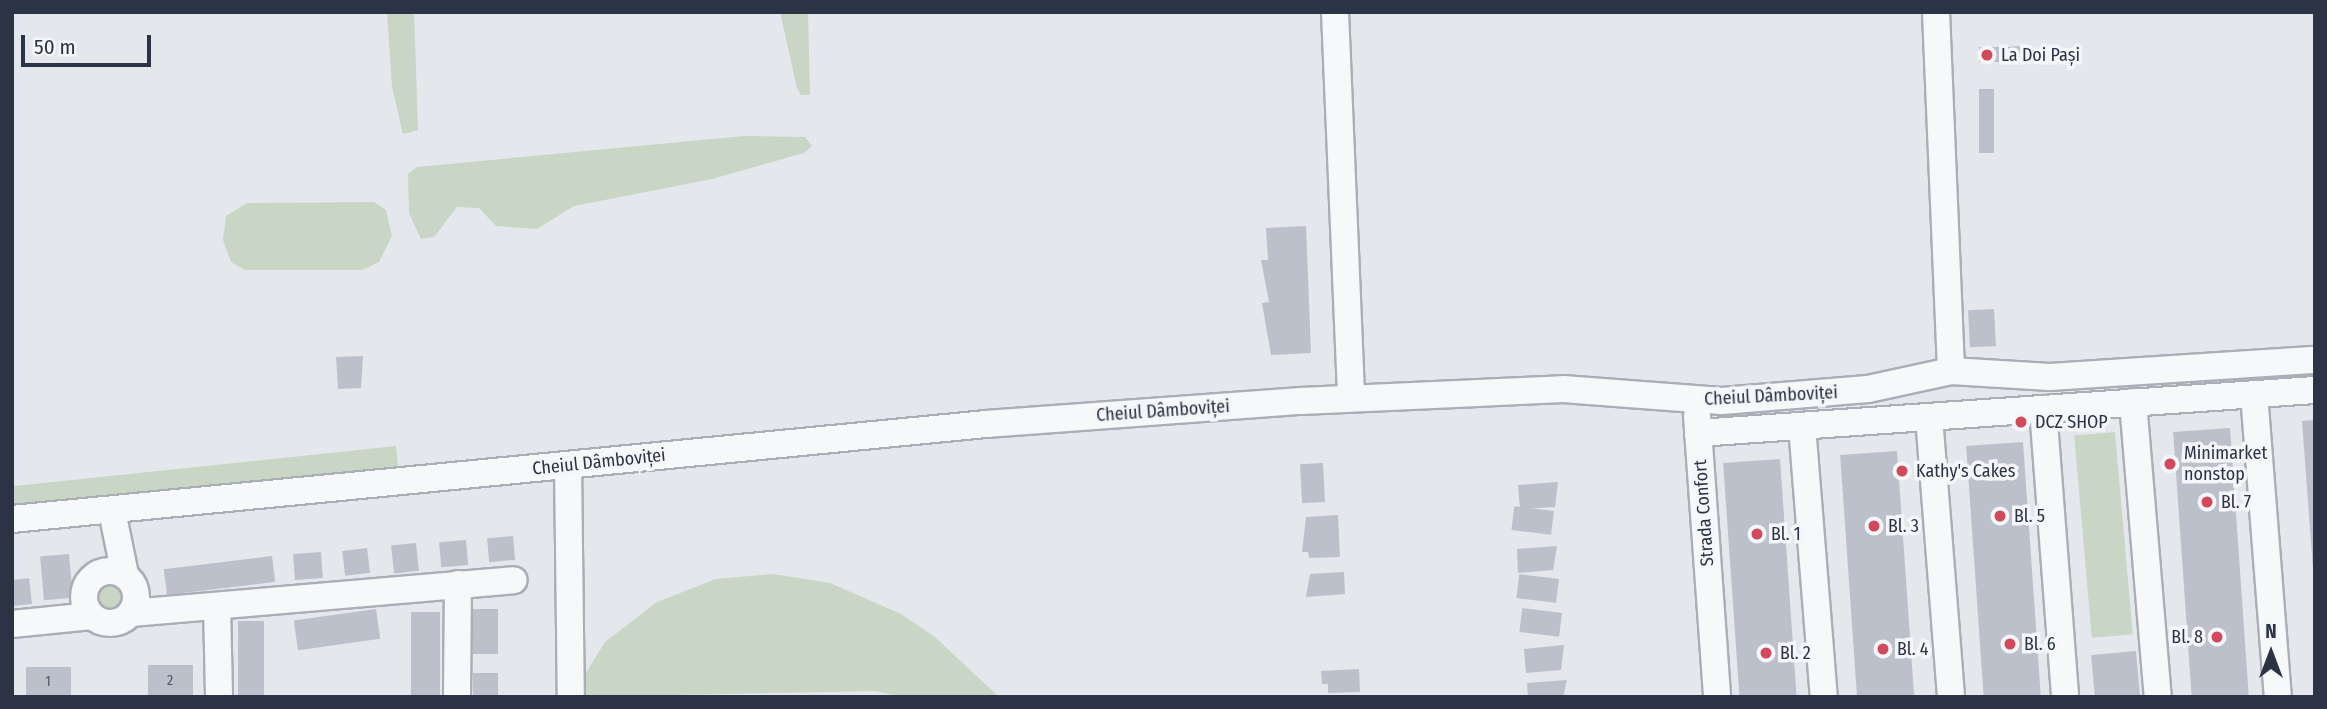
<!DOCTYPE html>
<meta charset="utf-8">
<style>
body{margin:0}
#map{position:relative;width:2327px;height:709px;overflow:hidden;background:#e4e7ec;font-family:"Fira Sans Condensed",sans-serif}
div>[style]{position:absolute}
.green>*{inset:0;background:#c9d6c5;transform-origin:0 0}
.round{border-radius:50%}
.building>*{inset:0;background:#bbc0ca;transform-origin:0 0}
.roads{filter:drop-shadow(2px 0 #a9aeb7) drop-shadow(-2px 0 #a9aeb7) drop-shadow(0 2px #a9aeb7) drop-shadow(0 -2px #a9aeb7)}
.minor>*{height:26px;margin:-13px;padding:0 13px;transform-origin:13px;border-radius:13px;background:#f7f8fa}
.minor>.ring{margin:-13px;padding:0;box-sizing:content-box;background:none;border:26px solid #f7f8fa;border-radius:50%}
.dots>*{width:19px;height:19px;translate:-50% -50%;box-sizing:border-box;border:4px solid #f4f6f9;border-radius:50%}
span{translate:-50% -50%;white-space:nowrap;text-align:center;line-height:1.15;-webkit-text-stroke:7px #f4f6f9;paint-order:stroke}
.number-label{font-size:14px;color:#4f5766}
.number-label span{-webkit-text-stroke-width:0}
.poi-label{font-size:18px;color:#2b3445}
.left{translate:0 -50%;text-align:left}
.right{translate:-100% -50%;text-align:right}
.street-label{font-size:18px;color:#2b3445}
.frame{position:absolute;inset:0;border:14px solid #2b3445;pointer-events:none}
.north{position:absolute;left:2236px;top:618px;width:70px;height:70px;-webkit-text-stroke:5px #f4f6f9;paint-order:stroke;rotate:0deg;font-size:19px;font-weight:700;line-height:28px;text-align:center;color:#2b3445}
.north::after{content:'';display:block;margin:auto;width:24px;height:32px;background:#2b3445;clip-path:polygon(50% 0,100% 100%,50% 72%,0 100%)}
.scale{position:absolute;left:21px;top:35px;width:130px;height:32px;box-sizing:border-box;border:4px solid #2b3445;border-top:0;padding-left:9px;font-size:21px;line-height:24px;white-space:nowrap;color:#2b3445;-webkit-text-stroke:5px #f4f6f9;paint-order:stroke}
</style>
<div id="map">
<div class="green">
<i style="clip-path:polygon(387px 12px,414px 12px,418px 130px,403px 134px,392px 87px)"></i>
<i style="clip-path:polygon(780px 12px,808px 12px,810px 95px,801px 95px,797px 88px)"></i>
<i style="clip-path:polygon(744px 136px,805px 137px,812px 146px,804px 153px,712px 179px,574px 206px,537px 229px,496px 226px,479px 208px,457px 207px,434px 237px,421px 239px,409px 213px,408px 174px,417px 167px)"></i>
<i style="clip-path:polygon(374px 202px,386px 210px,392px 236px,379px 262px,362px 270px,245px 270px,231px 262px,223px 240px,226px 216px,247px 203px)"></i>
<i style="left:2115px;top:432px;width:203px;height:41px;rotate:85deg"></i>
<i style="left:396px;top:446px;width:28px;height:386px;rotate:84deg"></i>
<i style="clip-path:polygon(773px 574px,830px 583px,901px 614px,935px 637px,999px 697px,902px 697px,875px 691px,579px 697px,584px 676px,605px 642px,657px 602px,716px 579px)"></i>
<i class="round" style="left:95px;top:582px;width:30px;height:30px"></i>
</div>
<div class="building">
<i style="clip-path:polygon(2019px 46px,2025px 50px,2026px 63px,2008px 63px,2008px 47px)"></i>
<i style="left:1979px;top:47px;width:27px;height:15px"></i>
<i style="left:1979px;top:89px;width:15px;height:64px"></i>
<i style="clip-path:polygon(1306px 226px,1311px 353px,1271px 355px,1262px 303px,1269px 302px,1261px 260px,1268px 260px,1266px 228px)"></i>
<i style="left:1994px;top:309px;width:37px;height:26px;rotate:87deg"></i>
<i style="clip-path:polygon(363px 356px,361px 388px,338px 389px,336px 357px)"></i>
<i style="clip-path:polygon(2315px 420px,2315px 569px,2313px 569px,2302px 421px)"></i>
<i style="left:2230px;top:428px;width:270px;height:57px;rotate:86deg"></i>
<i style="left:2023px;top:442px;width:256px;height:57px;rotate:86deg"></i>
<i style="left:1897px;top:451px;width:247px;height:57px;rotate:86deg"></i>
<i style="left:1780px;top:459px;width:239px;height:57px;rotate:86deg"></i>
<i style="left:1323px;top:463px;width:39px;height:23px;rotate:87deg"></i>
<i style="clip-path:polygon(1558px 482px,1555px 507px,1520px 509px,1518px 485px)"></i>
<i style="left:1554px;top:511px;width:24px;height:40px;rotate:97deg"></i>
<i style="clip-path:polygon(1338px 515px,1340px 557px,1309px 558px,1308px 552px,1302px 552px,1306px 517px)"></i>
<i style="left:513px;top:536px;width:24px;height:26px;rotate:85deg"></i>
<i style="left:466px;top:540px;width:25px;height:27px;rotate:85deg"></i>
<i style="left:416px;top:543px;width:28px;height:25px;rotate:84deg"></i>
<i style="clip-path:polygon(1557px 546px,1553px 570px,1518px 573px,1517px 549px)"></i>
<i style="left:367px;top:548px;width:25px;height:25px;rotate:83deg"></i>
<i style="left:321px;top:552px;width:26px;height:28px;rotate:86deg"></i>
<i style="left:69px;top:554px;width:44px;height:29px;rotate:85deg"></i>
<i style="left:272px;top:556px;width:26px;height:109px;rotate:83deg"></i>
<i style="clip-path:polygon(1344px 572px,1345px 594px,1306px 597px,1310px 574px)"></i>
<i style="clip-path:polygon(29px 578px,32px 604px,12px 606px,12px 580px)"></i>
<i style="left:1559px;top:579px;width:24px;height:40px;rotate:97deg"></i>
<i style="left:376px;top:609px;width:30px;height:83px;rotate:82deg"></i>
<i style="left:473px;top:609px;width:25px;height:45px"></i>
<i style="left:411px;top:612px;width:29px;height:85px"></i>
<i style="left:1562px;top:613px;width:24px;height:40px;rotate:97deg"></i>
<i style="left:238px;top:621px;width:26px;height:76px"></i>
<i style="clip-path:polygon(1564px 645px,1561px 670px,1526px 673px,1524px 649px)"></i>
<i style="left:2136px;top:651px;width:46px;height:45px;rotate:85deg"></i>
<i style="left:148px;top:665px;width:45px;height:32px"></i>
<i style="left:26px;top:667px;width:45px;height:30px"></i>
<i style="clip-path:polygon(1359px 669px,1360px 692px,1328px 693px,1328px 684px,1322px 684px,1321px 671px)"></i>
<i style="left:473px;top:673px;width:25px;height:24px"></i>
<i style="clip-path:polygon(1567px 680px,1563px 697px,1528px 697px,1527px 683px)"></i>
</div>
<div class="roads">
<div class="minor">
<i style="left:1335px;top:12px;width:385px;rotate:87.6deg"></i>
<i style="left:1936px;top:12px;width:359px;rotate:87.6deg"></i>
<i style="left:2254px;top:394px;width:304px;rotate:85.5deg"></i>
<i style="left:2133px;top:402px;width:296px;rotate:85.2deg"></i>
<i style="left:2043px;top:409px;width:289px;rotate:85.6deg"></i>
<i style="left:1697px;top:416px;width:282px;rotate:85.9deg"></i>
<i style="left:1929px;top:417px;width:281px;rotate:85.5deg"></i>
<i style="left:1802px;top:426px;width:272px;rotate:85.4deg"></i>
<i style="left:1698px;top:433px;width:618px;rotate:-3.99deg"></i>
<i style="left:568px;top:465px;width:232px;rotate:89.3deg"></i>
<i style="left:112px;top:511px;width:65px;rotate:78.5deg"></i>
<i style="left:12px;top:519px;width:979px;rotate:-5.57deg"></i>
<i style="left:986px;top:424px;width:316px;rotate:-4.2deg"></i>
<i style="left:1301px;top:401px;width:262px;rotate:-2.6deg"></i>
<i style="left:1563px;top:389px;width:159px;rotate:4.3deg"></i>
<i style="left:1722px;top:401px;width:146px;rotate:-4.7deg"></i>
<i style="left:1868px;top:389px;width:85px;rotate:-12.2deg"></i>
<i style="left:1951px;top:371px;width:99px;rotate:3.5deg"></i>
<i style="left:2050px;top:377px;width:266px;rotate:-3.7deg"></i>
<i class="ring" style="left:84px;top:571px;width:26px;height:26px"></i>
<i style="left:217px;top:606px;width:91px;rotate:88.7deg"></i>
<i style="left:131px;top:613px;width:384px;rotate:-4.9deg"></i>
<i style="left:12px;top:624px;width:80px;rotate:-5.7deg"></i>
<i style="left:457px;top:697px;width:113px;rotate:-89.5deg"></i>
</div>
</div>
<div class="dots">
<i style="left:1987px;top:55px;background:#d1495b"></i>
<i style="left:2021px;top:422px;background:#d1495b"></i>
<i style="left:2170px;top:464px;background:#d1495b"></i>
<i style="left:1902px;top:471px;background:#d1495b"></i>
<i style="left:2207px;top:502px;background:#d1495b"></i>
<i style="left:2000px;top:516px;background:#d1495b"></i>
<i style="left:1874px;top:526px;background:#d1495b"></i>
<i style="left:1757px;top:534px;background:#d1495b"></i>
<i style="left:2217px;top:637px;background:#d1495b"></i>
<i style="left:2010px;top:644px;background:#d1495b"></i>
<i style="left:1883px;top:649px;background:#d1495b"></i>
<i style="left:1766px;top:653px;background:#d1495b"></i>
</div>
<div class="number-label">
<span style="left:170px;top:681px">2</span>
<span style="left:48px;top:682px">1</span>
</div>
<div class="poi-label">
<span class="left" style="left:2001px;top:55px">La Doi Pași</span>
<span class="left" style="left:2035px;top:422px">DCZ SHOP</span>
<span class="left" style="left:2184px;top:464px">Minimarket<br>nonstop</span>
<span class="left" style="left:1916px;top:471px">Kathy's Cakes</span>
<span class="left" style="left:2221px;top:502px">Bl. 7</span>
<span class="left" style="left:2014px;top:516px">Bl. 5</span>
<span class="left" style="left:1888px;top:526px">Bl. 3</span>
<span class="left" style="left:1771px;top:534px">Bl. 1</span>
<span class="right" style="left:2203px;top:637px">Bl. 8</span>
<span class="left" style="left:2024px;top:644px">Bl. 6</span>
<span class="left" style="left:1897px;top:649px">Bl. 4</span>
<span class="left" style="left:1780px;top:653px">Bl. 2</span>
</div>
<div class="street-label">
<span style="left:1771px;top:396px;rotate:-3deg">Cheiul Dâmboviței</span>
<span style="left:1163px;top:411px;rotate:-4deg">Cheiul Dâmboviței</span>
<span style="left:599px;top:462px;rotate:-6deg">Cheiul Dâmboviței</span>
<span style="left:1704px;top:513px;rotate:-94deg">Strada Confort</span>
</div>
<div class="frame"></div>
<div class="north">N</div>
<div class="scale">50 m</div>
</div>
